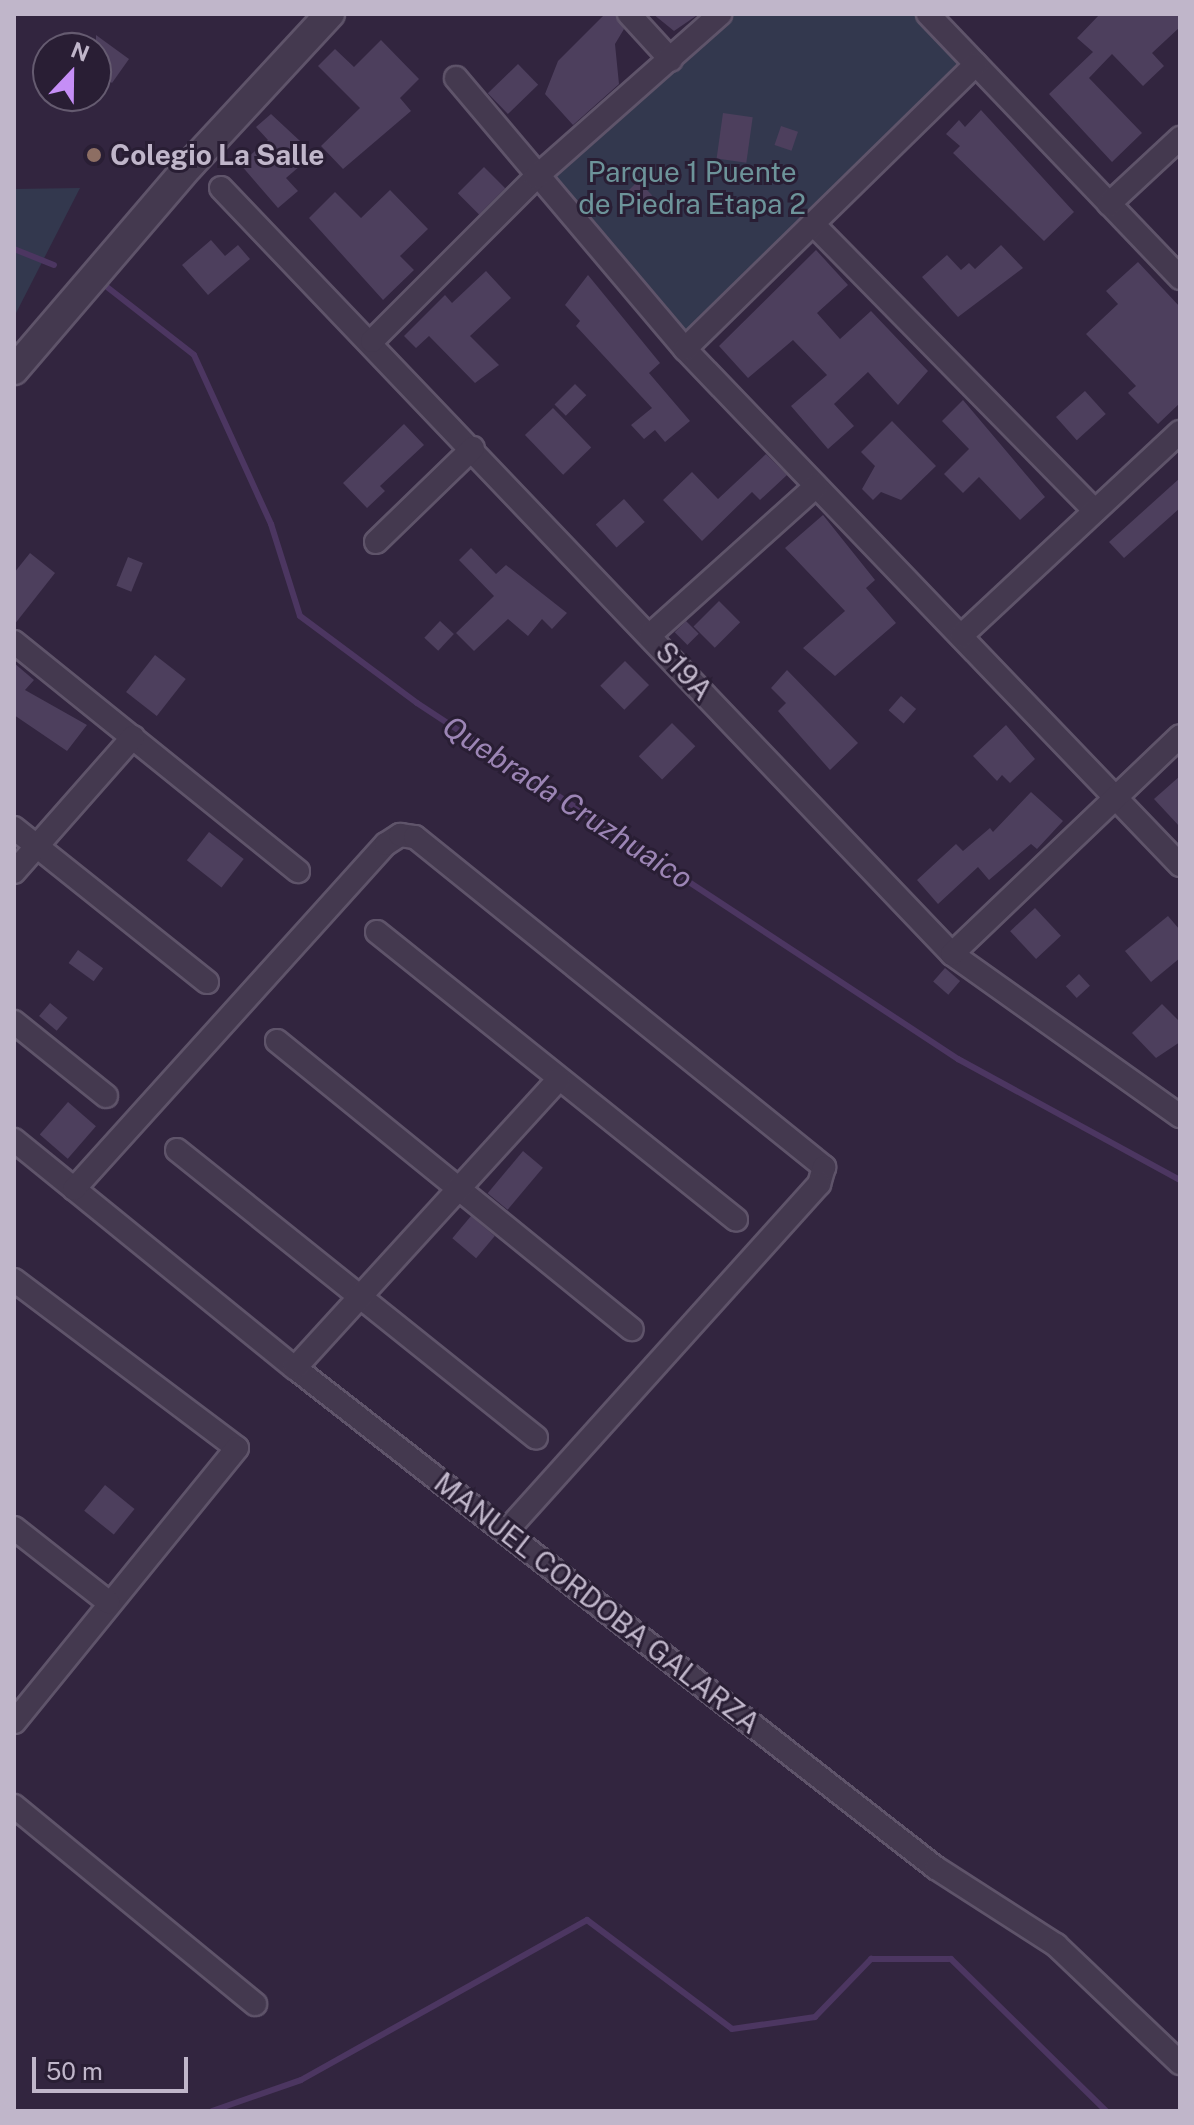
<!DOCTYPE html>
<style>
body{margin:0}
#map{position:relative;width:1194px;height:2125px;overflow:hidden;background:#32253f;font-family:"Public Sans",sans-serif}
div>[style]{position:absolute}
.green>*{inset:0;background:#33384e}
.stream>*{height:6px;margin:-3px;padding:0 3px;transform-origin:3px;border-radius:3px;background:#4c3661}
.building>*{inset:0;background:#4d3f5d;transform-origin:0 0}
.roads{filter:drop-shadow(2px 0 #5f546a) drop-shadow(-2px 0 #5f546a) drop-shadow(0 2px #5f546a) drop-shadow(0 -2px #5f546a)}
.minor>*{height:22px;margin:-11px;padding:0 11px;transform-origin:11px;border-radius:11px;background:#44394f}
.tertiary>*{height:28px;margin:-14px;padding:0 14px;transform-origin:14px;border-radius:14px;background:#44394f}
.dots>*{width:22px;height:22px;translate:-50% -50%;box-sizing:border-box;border:4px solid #291e34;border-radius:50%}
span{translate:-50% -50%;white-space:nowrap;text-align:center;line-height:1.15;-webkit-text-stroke:6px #291e34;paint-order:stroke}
.poi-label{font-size:28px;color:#c0b6ca;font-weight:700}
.left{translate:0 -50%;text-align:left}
.park-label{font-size:28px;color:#6d949a}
.street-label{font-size:28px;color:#c0b6ca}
.water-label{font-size:30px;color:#9c85b5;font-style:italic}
.frame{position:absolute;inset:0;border:16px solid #c0b6ca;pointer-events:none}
.north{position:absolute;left:32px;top:32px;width:80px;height:80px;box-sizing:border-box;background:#291e34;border:2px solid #655b70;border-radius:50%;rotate:22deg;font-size:22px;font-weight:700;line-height:32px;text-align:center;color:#c0b6ca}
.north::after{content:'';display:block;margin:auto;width:28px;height:36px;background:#c58ef6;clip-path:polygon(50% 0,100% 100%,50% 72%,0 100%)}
.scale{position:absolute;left:32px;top:2057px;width:156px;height:36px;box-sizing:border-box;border:4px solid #c0b6ca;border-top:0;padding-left:10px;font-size:24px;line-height:28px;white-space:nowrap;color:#c0b6ca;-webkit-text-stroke:6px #291e34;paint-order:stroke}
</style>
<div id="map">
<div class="green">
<i style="clip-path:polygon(720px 14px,928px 14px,976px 64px,685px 349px,536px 177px)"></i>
<i style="clip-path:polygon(80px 188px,14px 317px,14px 189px)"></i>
</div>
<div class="stream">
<i style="left:14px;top:249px;width:43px;rotate:21.8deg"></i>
<i style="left:107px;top:287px;width:110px;rotate:38deg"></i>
<i style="left:194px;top:355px;width:186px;rotate:65.5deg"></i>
<i style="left:271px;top:524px;width:96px;rotate:72.5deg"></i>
<i style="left:300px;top:616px;width:146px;rotate:36.6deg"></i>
<i style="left:417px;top:703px;width:648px;rotate:33.35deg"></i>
<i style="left:958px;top:1059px;width:253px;rotate:28.6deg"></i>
<i style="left:212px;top:2111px;width:94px;rotate:-19.2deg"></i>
<i style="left:301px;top:2080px;width:328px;rotate:-29.2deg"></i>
<i style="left:587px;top:1920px;width:181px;rotate:36.9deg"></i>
<i style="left:732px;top:2029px;width:84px;rotate:-8.2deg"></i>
<i style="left:815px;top:2017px;width:81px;rotate:-46deg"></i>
<i style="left:871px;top:1959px;width:80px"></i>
<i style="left:951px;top:1959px;width:217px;rotate:44.4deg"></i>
</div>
<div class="building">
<i style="clip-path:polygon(605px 14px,615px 14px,624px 29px,615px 44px,619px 84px,573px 125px,545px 94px,558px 61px)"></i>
<i style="clip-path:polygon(653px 14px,699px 14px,674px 31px)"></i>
<i style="clip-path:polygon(1100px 14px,1180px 14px,1180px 27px,1152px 53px,1164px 66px,1143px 86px,1112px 54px,1089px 78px,1142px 133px,1112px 162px,1049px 94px,1093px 52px,1077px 38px)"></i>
<i style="clip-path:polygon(96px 35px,129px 59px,112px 83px,96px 71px)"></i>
<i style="clip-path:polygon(381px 40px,419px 79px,400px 98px,411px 111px,343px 169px,321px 146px,360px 108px,318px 66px,335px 49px,354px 67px)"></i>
<i style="left:518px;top:64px;width:29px;height:42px;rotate:46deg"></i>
<i style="clip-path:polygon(981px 110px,1074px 212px,1044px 241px,953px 153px,960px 146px,946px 134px,959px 120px,965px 127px)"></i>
<i style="left:723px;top:113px;width:30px;height:46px;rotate:8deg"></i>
<i style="clip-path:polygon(271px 114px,314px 154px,286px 178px,298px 191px,278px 208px,240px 164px,268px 140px,256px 127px)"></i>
<i style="left:781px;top:126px;width:18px;height:20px;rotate:19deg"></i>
<i style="left:484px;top:167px;width:30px;height:37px;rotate:45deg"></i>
<i style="left:638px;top:181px;width:20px;height:18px;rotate:45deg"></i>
<i style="clip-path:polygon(390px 190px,428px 229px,400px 256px,414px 270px,383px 300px,309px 218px,335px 192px,361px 218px)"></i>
<i style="clip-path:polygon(211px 240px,225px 256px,238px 245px,250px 259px,208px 295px,182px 265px)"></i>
<i style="clip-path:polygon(1001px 245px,1023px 268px,958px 317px,922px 277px,947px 255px,961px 270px,969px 263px,975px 269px)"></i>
<i style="clip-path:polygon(816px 250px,848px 285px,817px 313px,840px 339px,871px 311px,928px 371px,898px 405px,868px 372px,834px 404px,854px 426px,828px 449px,791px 406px,827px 375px,793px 340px,748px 378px,719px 346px)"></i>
<i style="clip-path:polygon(1138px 262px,1180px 307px,1180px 403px,1158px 424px,1128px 393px,1136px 386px,1086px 334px,1118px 304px,1106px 291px)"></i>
<i style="clip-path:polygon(486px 271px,511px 298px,470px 336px,499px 365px,475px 383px,429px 336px,416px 348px,404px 336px,445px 295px,452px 303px)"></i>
<i style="clip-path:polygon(588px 275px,660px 363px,649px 373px,690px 421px,665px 442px,655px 430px,644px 439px,631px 425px,652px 408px,576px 326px,580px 321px,565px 305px)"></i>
<i style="left:575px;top:384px;width:16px;height:29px;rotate:45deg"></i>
<i style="left:1085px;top:391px;width:31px;height:39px;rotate:48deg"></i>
<i style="clip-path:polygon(963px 400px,1045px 497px,1020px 520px,979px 477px,963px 493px,944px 474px,969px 449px,942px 421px)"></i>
<i style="left:553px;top:408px;width:55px;height:39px;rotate:46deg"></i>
<i style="clip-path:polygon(892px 421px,936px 466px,901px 500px,881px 492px,873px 500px,862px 489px,875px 466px,861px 452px)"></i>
<i style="clip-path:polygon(404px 424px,424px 445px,380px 486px,385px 491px,367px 508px,343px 483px)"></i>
<i style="clip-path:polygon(766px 454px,787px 475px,760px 500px,752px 492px,702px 541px,663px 500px,692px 472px,718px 499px)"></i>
<i style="clip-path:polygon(1180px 478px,1180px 508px,1124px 558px,1109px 542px)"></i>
<i style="left:624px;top:499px;width:31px;height:38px;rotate:48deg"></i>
<i style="clip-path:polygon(823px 515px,875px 580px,866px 588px,896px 623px,835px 676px,803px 648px,845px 611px,785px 548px)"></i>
<i style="clip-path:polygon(471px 548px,496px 574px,506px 565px,567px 613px,552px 629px,542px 619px,528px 636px,508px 619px,474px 651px,456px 633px,494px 596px,459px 560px)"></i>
<i style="clip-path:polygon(30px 553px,55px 573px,14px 625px,14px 573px)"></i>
<i style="left:128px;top:557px;width:16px;height:31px;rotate:22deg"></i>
<i style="left:719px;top:601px;width:30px;height:36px;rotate:45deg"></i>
<i style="left:440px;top:621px;width:19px;height:23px;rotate:43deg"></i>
<i style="left:686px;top:621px;width:18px;height:16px;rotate:45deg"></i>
<i style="left:155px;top:655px;width:39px;height:47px;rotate:38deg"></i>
<i style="left:625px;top:661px;width:34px;height:35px;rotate:45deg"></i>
<i style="clip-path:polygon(14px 663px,34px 680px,25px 690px,87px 725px,67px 751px,14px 715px)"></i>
<i style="clip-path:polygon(787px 670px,858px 743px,830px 770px,778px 711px,786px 703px,771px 688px)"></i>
<i style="left:901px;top:696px;width:20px;height:19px;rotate:41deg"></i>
<i style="left:672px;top:723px;width:33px;height:47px;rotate:45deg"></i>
<i style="clip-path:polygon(1006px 725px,1035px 759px,1010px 783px,1002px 775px,997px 781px,973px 756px)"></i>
<i style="clip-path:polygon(1180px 776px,1180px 827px,1154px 799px)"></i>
<i style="clip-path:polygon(1031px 792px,1063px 821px,1037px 849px,1031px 844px,989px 880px,978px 867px,938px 904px,917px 880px,956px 844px,963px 851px,990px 828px,993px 832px)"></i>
<i style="left:209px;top:832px;width:44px;height:36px;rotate:38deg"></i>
<i style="left:1035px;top:908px;width:38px;height:34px;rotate:47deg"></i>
<i style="clip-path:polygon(1168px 916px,1180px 930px,1180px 958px,1151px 982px,1125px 951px)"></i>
<i style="left:78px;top:950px;width:31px;height:16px;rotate:36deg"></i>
<i style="left:945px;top:968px;width:20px;height:18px;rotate:41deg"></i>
<i style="left:1079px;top:974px;width:16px;height:18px;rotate:47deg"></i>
<i style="left:50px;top:1003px;width:23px;height:17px;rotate:40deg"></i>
<i style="clip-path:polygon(1162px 1004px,1180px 1022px,1180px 1042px,1156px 1058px,1132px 1033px)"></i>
<i style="left:68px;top:1102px;width:37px;height:43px;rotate:41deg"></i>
<i style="left:523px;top:1151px;width:26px;height:55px;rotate:40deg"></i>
<i style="left:471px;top:1216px;width:31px;height:29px;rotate:40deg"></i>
<i style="left:105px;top:1485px;width:38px;height:33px;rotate:39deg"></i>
</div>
<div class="roads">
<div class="minor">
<i style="left:629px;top:14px;width:62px;rotate:47.6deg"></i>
<i style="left:928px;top:14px;width:365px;rotate:46.3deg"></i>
<i style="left:456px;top:78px;width:355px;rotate:49.8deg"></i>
<i style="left:685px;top:349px;width:715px;rotate:46.19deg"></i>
<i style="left:221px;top:188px;width:1059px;rotate:46.34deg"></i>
<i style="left:952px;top:954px;width:280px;rotate:35.4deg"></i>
<i style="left:1109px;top:204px;width:97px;rotate:-42.9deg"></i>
<i style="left:813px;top:224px;width:402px;rotate:45.5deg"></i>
<i style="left:372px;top:341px;width:232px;rotate:-45deg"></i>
<i style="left:536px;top:177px;width:246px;rotate:-41.5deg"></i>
<i style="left:685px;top:349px;width:407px;rotate:-44.4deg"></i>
<i style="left:376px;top:542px;width:135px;rotate:-44.1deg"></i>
<i style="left:650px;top:635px;width:223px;rotate:-41.9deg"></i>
<i style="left:961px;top:636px;width:299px;rotate:-43deg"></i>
<i style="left:14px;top:642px;width:365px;rotate:38.9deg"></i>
<i style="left:14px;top:828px;width:247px;rotate:38.6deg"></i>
<i style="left:14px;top:872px;width:180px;rotate:-48.6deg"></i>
<i style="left:377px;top:932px;width:460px;rotate:38.7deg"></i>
<i style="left:952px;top:954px;width:315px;rotate:-43.7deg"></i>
<i style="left:14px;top:1022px;width:118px;rotate:38.8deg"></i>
<i style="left:277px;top:1041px;width:457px;rotate:39.1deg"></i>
<i style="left:14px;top:1140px;width:362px;rotate:39.1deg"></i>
<i style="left:295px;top:1368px;width:813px;rotate:37.96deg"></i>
<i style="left:936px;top:1868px;width:143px;rotate:32.7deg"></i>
<i style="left:1056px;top:1945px;width:171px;rotate:43.6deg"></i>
<i style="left:177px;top:1150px;width:460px;rotate:38.7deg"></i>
<i style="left:74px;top:1189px;width:465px;rotate:-47.9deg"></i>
<i style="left:386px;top:844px;width:17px;rotate:-33deg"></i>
<i style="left:400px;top:835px;width:15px;rotate:8deg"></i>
<i style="left:415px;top:837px;width:526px;rotate:38.9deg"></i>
<i style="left:824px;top:1167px;width:18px;rotate:106deg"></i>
<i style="left:819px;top:1184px;width:467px;rotate:132deg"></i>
<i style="left:14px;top:1280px;width:279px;rotate:37deg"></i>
<i style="left:237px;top:1448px;width:353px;rotate:129.1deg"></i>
<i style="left:295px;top:1368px;width:391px;rotate:-47.6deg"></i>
<i style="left:14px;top:1528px;width:120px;rotate:38.2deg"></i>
<i style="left:14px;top:1806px;width:312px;rotate:39.4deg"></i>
</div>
<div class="tertiary">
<i style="left:14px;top:370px;width:270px;rotate:-49.4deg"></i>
<i style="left:190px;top:165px;width:206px;rotate:-47.2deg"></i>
</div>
</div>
<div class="dots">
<i style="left:94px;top:155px;background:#8d6e63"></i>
</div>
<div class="poi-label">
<span class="left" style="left:110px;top:155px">Colegio La Salle</span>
</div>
<div class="park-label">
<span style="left:692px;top:188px">Parque 1 Puente<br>de Piedra Etapa 2</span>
</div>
<div class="street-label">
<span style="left:684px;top:671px;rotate:47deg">S19A</span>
<span style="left:597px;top:1603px;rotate:38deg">MANUEL CORDOBA GALARZA</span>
</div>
<div class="water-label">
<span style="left:568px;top:802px;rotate:33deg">Quebrada Cruzhuaico</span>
</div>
<div class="frame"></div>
<div class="north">N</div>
<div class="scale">50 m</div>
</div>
